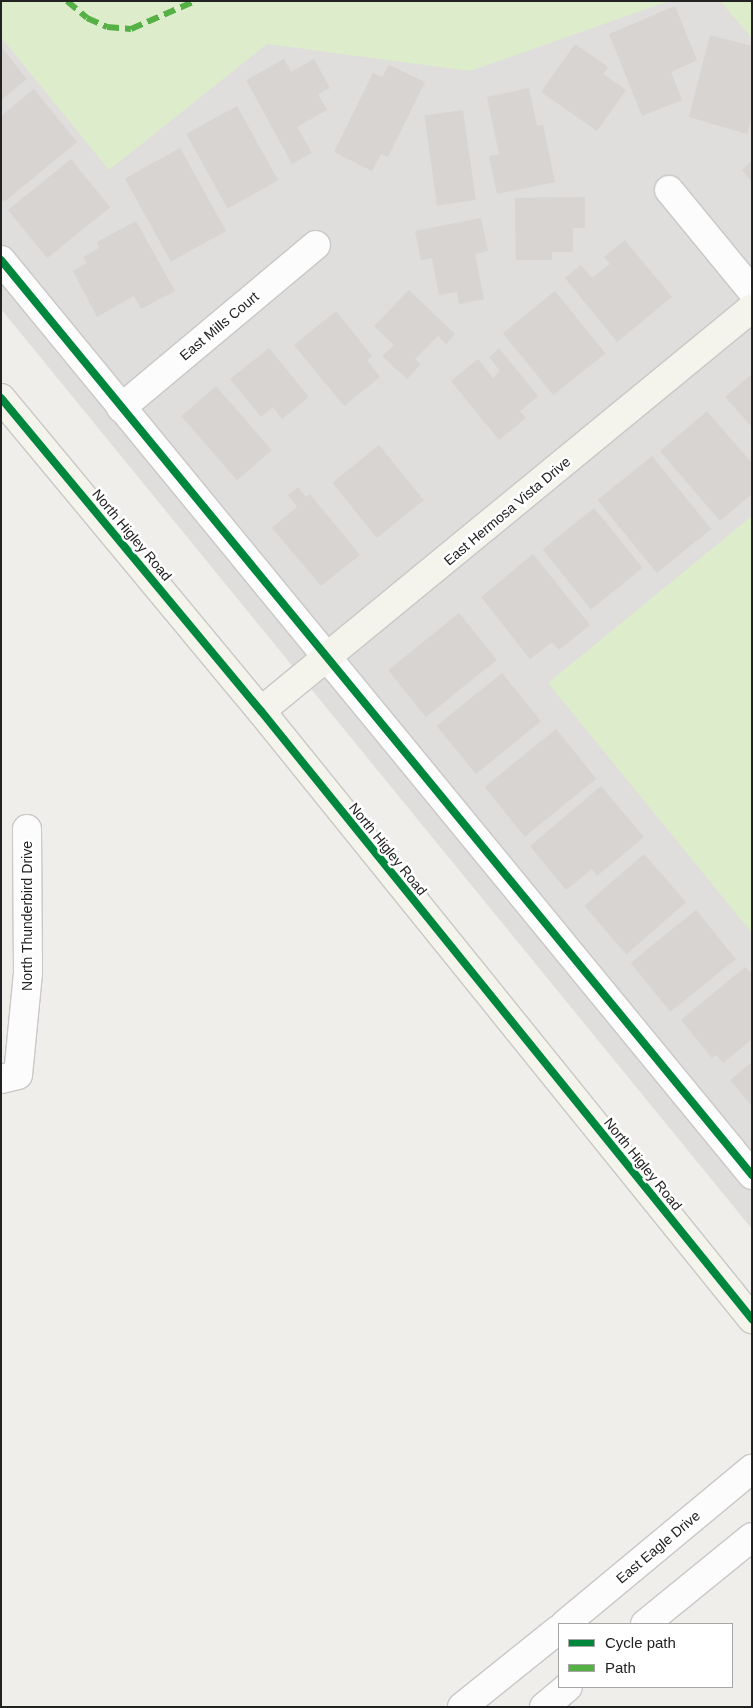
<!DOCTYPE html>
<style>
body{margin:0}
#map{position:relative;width:753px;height:1708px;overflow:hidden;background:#f0eeeb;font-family:Arial,sans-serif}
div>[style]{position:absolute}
.residential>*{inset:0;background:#dfdedc}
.grass>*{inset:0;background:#ddeccb}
.building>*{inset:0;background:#d7d4d2;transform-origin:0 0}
.roads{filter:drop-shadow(1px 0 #c9c8c7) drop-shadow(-1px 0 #c9c8c7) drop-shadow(0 1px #c9c8c7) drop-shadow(0 -1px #c9c8c7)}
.street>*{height:28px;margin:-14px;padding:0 14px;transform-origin:14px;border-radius:14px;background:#fdfcfc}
.secondary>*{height:28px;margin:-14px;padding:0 14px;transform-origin:14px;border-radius:14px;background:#f4f4ed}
.quiet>*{height:6px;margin-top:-3px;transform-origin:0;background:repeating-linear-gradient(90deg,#55b145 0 12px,transparent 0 18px)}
.cycleway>*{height:8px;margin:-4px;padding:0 4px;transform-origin:4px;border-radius:4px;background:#00873e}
span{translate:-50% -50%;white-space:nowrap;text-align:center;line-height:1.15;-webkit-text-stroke:5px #fff;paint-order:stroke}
.street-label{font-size:14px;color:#222}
.frame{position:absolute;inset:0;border:2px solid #222;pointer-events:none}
.legend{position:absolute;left:558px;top:1623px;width:175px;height:65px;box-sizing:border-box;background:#fff;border:1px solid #a7a7a7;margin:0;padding:6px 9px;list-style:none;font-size:15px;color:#222}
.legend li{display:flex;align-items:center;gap:10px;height:25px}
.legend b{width:25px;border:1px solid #a7a7a7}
</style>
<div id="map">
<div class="residential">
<i style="clip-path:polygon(1px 1px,752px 1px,752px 1229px,1px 309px)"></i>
</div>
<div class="grass">
<i style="clip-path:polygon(1px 1px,669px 1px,470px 71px,267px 44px,109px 170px,1px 37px)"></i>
<i style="clip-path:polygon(720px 1px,752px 1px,752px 38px)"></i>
<i style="clip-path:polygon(752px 516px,752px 933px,548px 683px)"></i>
</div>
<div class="building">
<i style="clip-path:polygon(675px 6px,697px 60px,671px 72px,682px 100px,642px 116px,609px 34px)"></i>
<i style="clip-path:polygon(710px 35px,752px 46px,752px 115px,747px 134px,689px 117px)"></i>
<i style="clip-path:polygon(575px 44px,608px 67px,603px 74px,626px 90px,597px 131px,541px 92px)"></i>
<i style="clip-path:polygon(1px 47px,27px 79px,1px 100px)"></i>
<i style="clip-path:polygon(284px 59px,291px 72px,314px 59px,330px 88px,318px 94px,327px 110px,297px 127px,312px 153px,292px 164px,246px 80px)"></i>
<i style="clip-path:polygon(389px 65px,425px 82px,388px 157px,381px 154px,372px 171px,334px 152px,373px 73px,382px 77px)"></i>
<i style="clip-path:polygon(529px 88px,537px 126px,543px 125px,555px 182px,497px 194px,489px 156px,499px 154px,487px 97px)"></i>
<i style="clip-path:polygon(34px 89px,77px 142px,4px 202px,1px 198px,1px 116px)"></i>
<i style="left:237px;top:106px;width:85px;height:58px;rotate:61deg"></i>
<i style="left:463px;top:110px;width:91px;height:39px;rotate:82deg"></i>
<i style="left:180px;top:148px;width:95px;height:63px;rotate:61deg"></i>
<i style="left:71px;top:159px;width:62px;height:81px;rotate:51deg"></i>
<i style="clip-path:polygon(752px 161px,752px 182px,742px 170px)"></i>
<i style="clip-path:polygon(585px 197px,585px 228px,573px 228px,573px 252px,552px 252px,552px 260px,516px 260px,515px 198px)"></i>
<i style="clip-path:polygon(481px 218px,488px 251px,475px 254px,484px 299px,459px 304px,457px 292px,439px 295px,432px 258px,421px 260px,415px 231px)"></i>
<i style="clip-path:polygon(136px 221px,175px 291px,141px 309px,134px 296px,97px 317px,73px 271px,87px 263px,83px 257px,99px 248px,97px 242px)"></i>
<i style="clip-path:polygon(625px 240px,672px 297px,617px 342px,565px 278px,581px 265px,592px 278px,610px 264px,604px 257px)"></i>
<i style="clip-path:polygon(409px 290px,455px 334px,446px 344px,438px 336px,415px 359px,421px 364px,407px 379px,382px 356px,394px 345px,374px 326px)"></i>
<i style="left:555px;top:291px;width:80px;height:67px;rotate:51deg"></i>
<i style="clip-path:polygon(336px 311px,372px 356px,367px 360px,380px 377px,344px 406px,294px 345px)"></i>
<i style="clip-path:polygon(269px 348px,309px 397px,282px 419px,273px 407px,261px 417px,230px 379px)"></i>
<i style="clip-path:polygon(499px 348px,538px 396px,520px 411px,526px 418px,499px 440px,451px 381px,478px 359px,493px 378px,500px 371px,489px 357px)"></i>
<i style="clip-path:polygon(752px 374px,752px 427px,725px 397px)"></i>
<i style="left:216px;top:386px;width:85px;height:46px;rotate:49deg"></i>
<i style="clip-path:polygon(707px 411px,752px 463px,752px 494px,720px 521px,660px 451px)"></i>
<i style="left:379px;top:445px;width:71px;height:60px;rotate:51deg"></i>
<i style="left:652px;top:456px;width:94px;height:70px;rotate:51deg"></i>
<i style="clip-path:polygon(298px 487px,306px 497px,310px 494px,360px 555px,321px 586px,272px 528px,297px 507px,288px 495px)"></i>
<i style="left:594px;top:508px;width:77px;height:66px;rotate:51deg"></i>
<i style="clip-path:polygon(533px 554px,590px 625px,559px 650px,552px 642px,530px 659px,481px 597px)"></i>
<i style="left:459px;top:613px;width:60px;height:91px;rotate:51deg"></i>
<i style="left:502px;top:673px;width:62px;height:84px;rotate:51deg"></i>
<i style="left:556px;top:729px;width:64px;height:92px;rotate:51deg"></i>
<i style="clip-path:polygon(601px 786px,644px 837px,597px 876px,592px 869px,566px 890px,530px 846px)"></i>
<i style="left:644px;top:854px;width:64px;height:79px;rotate:49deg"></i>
<i style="left:696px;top:910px;width:63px;height:84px;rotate:51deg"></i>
<i style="clip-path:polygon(745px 967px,752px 974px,752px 1039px,723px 1063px,716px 1055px,712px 1058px,681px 1020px)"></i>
<i style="clip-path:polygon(752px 1062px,752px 1106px,730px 1080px)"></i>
</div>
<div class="roads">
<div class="street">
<i style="left:669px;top:190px;width:131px;rotate:50.6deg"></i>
<i style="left:1px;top:260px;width:1184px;rotate:50.62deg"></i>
<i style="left:121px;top:408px;width:254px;rotate:-39.9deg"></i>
<i style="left:1px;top:1079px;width:17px;rotate:-13deg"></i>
<i style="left:18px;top:1075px;width:102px;rotate:-84.4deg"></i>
<i style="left:28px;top:973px;width:144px;rotate:-90.4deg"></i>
<i style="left:565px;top:1624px;width:243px;rotate:-39.7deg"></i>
<i style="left:645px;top:1624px;width:138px;rotate:-39.1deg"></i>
<i style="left:462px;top:1707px;width:124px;rotate:-38.8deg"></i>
<i style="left:544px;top:1707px;width:31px;rotate:-40deg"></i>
</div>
<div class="secondary">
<i style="left:1px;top:398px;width:407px;rotate:50.3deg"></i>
<i style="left:261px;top:711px;width:782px;rotate:51.08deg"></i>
<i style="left:261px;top:711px;width:635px;rotate:-39.38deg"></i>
</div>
</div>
<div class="quiet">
<i style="left:67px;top:1px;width:26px;rotate:40deg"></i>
<i style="left:87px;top:18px;width:22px;rotate:24deg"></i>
<i style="left:107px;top:27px;width:24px;rotate:5deg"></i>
<i style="left:131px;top:29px;width:70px;rotate:-23.6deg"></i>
</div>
<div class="cycleway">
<i style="left:1px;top:260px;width:1184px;rotate:50.62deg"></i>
<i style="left:1px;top:398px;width:407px;rotate:50.3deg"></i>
<i style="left:261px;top:711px;width:782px;rotate:51.08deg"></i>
</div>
<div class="street-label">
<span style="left:219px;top:326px;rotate:-40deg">East Mills Court</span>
<span style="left:507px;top:511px;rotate:-40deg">East Hermosa Vista Drive</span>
<span style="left:132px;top:535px;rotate:50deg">North Higley Road</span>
<span style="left:388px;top:849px;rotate:51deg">North Higley Road</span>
<span style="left:27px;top:916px;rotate:-90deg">North Thunderbird Drive</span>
<span style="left:643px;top:1164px;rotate:51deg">North Higley Road</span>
<span style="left:658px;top:1547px;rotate:-40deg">East Eagle Drive</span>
</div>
<div class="frame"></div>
<ul class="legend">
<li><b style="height:6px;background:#00873e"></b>Cycle path</li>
<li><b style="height:6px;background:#55b145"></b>Path</li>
</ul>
</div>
